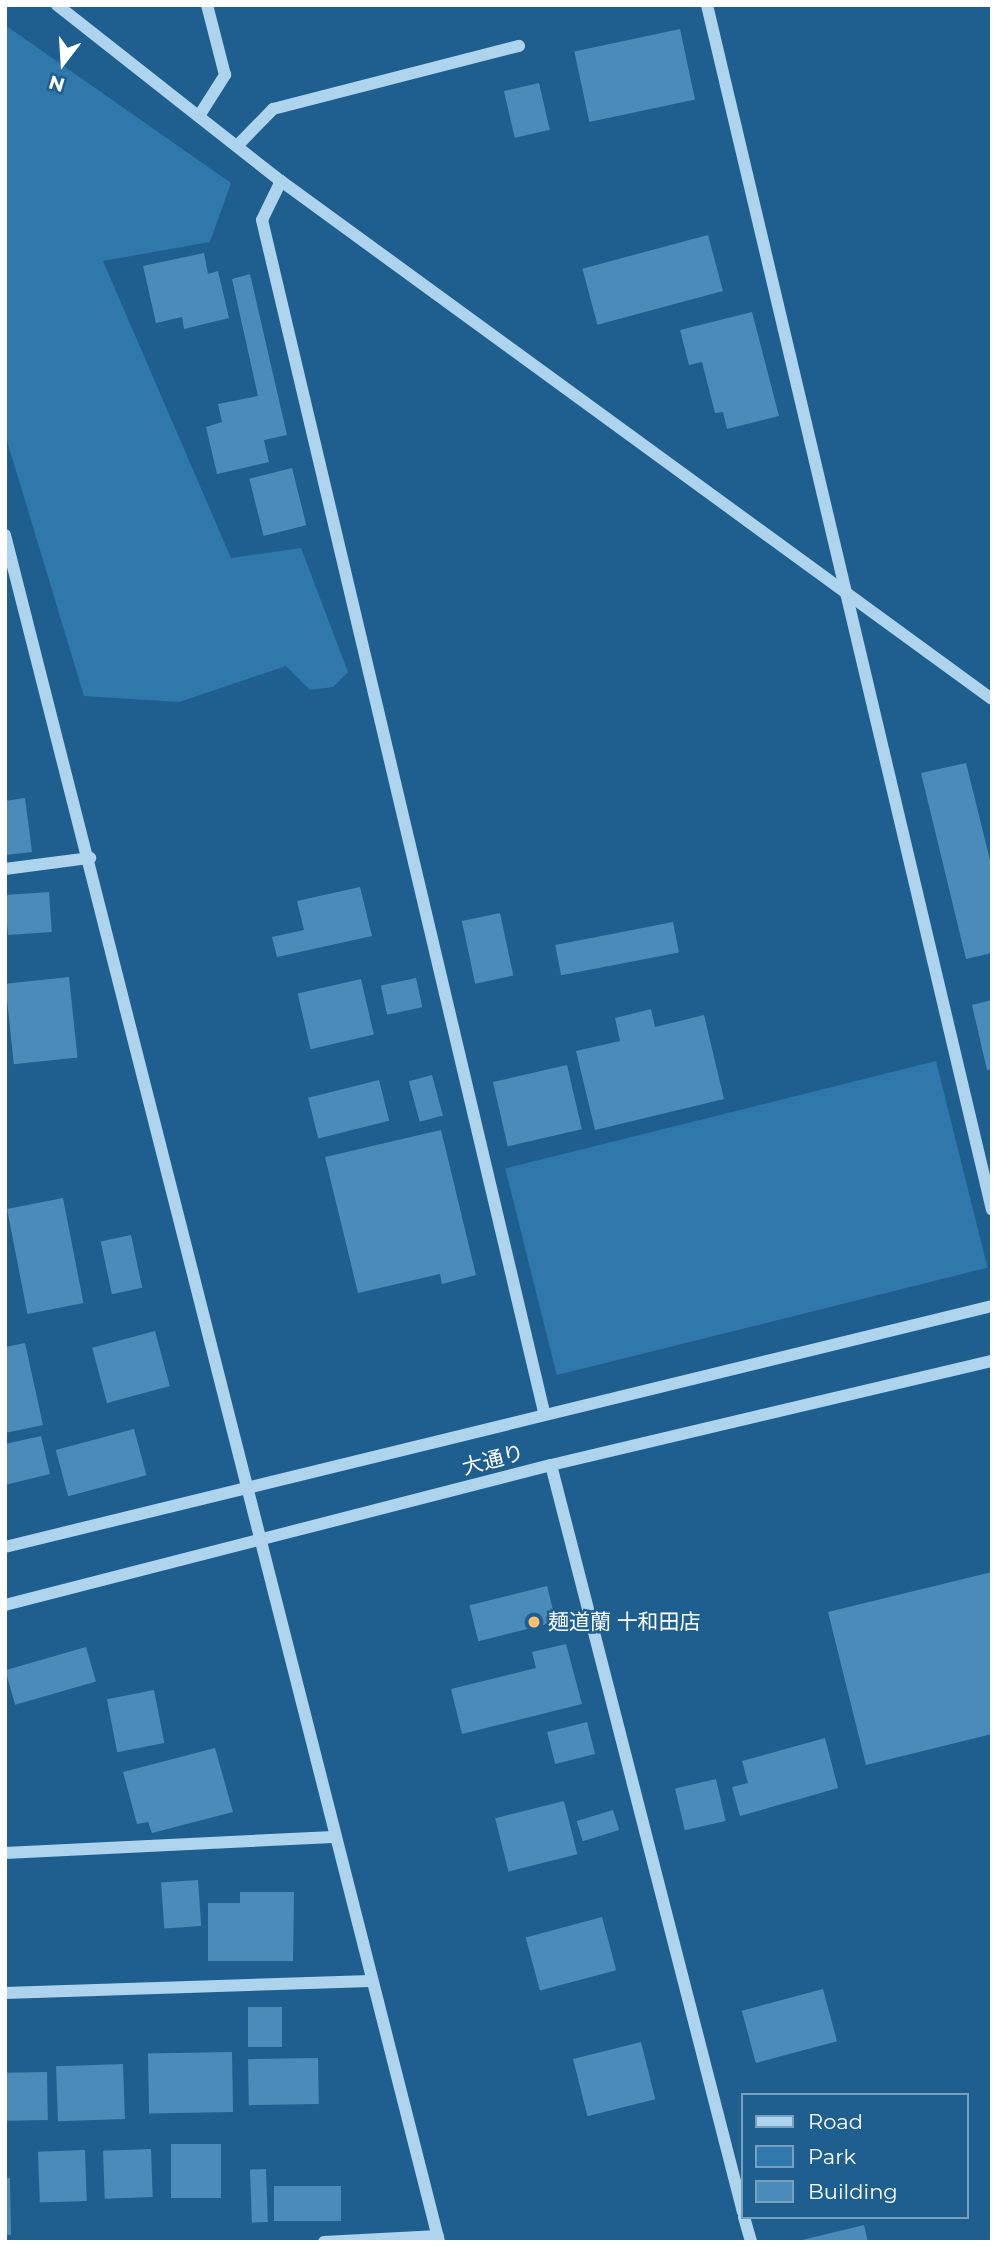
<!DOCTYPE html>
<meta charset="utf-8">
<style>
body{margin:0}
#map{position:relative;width:997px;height:2247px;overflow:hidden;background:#1e5f90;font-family:Montserrat,"Noto Sans JP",sans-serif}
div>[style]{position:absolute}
.green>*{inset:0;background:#2f78ac;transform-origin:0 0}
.building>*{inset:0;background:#4b8bb9;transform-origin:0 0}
.minor>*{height:12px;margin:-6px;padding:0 6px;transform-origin:6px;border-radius:6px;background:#aed3ed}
.dots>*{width:19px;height:19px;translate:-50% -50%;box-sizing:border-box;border:4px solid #1e5f90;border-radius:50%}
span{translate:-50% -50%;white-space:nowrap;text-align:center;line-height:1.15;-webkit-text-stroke:5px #1e5f90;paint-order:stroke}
.street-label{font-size:21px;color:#fff}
.poi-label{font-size:21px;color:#fff}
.left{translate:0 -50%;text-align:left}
.frame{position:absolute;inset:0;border:7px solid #fff;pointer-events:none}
.legend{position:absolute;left:741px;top:2093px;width:228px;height:126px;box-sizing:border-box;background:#1e5f90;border:2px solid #789fbc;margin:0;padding:9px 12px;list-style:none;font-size:21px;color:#fff}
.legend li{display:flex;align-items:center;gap:14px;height:35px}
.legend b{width:35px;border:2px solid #789fbc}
.north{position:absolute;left:28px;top:28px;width:70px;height:70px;-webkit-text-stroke:5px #1e5f90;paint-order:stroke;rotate:197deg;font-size:19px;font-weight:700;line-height:28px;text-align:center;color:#fff}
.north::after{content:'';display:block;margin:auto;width:24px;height:32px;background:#fff;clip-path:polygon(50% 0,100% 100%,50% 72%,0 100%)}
</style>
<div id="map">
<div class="green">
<i style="clip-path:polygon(5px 25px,231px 183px,210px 242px,103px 261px,231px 558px,301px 548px,348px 672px,333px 687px,310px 690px,286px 666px,179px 702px,84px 696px,5px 434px)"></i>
<i style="left:936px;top:1061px;width:213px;height:444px;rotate:76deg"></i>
</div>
<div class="building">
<i style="left:680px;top:29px;width:72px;height:108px;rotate:78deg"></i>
<i style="left:539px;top:83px;width:48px;height:36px;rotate:77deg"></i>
<i style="left:708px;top:235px;width:58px;height:130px;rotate:75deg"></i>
<i style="clip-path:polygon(204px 253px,208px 274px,218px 271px,229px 318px,184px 329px,182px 317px,156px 323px,143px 266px)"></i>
<i style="clip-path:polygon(250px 274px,287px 435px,264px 440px,269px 462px,217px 474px,206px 427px,222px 422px,218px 404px,258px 396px,232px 279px)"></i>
<i style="clip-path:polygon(752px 312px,779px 416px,727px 429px,723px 412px,715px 413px,702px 362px,689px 365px,680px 330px)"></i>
<i style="left:292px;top:468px;width:59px;height:44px;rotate:76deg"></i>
<i style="clip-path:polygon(966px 763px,992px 868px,992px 953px,966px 959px,921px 773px)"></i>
<i style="clip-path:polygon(25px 798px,32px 852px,5px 855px,5px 801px)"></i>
<i style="clip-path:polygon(360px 887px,372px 936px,277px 957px,272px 937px,304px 930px,297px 901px)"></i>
<i style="left:49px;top:892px;width:40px;height:44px;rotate:86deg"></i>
<i style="left:500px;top:913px;width:64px;height:39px;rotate:78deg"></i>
<i style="left:673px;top:922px;width:31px;height:120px;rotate:79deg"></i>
<i style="left:69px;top:977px;width:81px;height:64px;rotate:84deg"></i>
<i style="left:416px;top:978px;width:30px;height:36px;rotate:78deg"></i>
<i style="left:361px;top:979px;width:57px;height:65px;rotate:77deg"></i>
<i style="clip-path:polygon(992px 1000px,992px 1069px,987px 1070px,972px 1005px)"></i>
<i style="clip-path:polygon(651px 1009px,655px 1027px,704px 1015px,724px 1099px,595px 1130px,576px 1051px,620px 1041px,615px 1018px)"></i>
<i style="left:567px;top:1065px;width:66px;height:76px;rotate:77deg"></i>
<i style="left:432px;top:1075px;width:42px;height:24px;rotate:75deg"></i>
<i style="left:379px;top:1080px;width:42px;height:73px;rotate:76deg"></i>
<i style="clip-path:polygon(441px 1130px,476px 1275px,442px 1284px,440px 1274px,358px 1293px,325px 1157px)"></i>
<i style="left:63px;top:1198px;width:107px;height:57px;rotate:79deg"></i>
<i style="left:131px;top:1235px;width:54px;height:31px;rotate:78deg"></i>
<i style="left:155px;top:1331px;width:57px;height:65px;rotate:75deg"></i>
<i style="clip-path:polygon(25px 1343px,43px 1425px,5px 1433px,5px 1347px)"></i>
<i style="left:134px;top:1429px;width:48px;height:81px;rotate:75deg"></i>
<i style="clip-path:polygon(41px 1436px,50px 1474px,5px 1485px,5px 1444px)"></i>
<i style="clip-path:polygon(992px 1572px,992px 1734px,866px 1765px,828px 1612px)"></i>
<i style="left:547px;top:1586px;width:37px;height:80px;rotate:76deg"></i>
<i style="clip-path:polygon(566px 1644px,582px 1704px,462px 1734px,451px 1689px,536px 1668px,532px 1652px)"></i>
<i style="left:86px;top:1647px;width:36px;height:84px;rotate:74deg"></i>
<i style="left:154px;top:1690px;width:54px;height:48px;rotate:79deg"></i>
<i style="left:587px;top:1722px;width:33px;height:41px;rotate:76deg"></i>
<i style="clip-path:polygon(825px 1738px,838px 1788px,740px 1816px,732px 1787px,748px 1783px,742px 1761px)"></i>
<i style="clip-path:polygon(215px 1748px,233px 1812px,152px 1833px,148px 1822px,137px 1824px,123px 1772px)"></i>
<i style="left:716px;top:1779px;width:43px;height:42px;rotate:77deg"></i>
<i style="left:564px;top:1801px;width:55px;height:71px;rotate:76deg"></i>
<i style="left:613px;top:1810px;width:21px;height:38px;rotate:73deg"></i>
<i style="left:198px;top:1880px;width:46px;height:37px;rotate:86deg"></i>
<i style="clip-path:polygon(240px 1892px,294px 1892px,293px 1961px,208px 1961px,208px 1903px,240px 1903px)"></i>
<i style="left:602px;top:1917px;width:55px;height:79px;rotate:75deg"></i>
<i style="left:823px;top:1989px;width:54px;height:84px;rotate:75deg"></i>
<i style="left:248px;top:2007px;width:34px;height:40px"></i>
<i style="left:641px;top:2042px;width:59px;height:70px;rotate:76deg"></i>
<i style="left:232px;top:2052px;width:60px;height:84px;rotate:89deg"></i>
<i style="left:318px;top:2058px;width:46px;height:70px;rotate:89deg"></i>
<i style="left:123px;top:2064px;width:55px;height:67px;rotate:88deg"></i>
<i style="left:47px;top:2072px;width:48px;height:42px;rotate:89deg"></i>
<i style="left:171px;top:2144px;width:50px;height:54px"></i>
<i style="left:151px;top:2149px;width:48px;height:48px;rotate:88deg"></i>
<i style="left:85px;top:2150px;width:51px;height:47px;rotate:88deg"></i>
<i style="left:266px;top:2169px;width:53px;height:16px;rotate:88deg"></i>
<i style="clip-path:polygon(5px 2178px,10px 2178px,11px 2235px,5px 2235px)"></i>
<i style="left:341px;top:2186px;width:35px;height:67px;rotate:90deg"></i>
<i style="clip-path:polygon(864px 2225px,868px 2242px,799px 2242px,798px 2241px)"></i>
</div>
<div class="minor">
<i style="left:57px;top:5px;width:285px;rotate:38.2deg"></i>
<i style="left:281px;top:181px;width:880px;rotate:36.08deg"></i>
<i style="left:707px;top:5px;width:1238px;rotate:76.69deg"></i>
<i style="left:199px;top:116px;width:49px;rotate:-57.6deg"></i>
<i style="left:225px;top:75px;width:72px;rotate:-104.4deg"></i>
<i style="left:237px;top:146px;width:52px;rotate:-45.8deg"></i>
<i style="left:273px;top:109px;width:254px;rotate:-14.4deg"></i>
<i style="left:281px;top:181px;width:43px;rotate:116deg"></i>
<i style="left:262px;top:220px;width:1225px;rotate:76.69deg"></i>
<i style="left:5px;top:535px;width:1761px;rotate:75.73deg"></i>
<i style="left:5px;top:869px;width:86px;rotate:-7.4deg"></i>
<i style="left:551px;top:1465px;width:771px;rotate:75.59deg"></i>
<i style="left:5px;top:1547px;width:1016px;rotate:-13.72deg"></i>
<i style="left:5px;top:1605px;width:564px;rotate:-14.38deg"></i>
<i style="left:551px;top:1465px;width:453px;rotate:-13.3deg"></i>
<i style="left:5px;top:1853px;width:328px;rotate:-2.8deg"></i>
<i style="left:5px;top:1993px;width:365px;rotate:-1.9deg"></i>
<i style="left:744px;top:2217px;width:26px;rotate:74deg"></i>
<i style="left:324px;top:2242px;width:114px;rotate:-3deg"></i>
</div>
<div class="dots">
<i style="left:534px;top:1622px;background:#fcc06e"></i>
</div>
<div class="street-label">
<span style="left:493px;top:1460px;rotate:-15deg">大通り</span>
</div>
<div class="poi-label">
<span class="left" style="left:548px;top:1622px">麺道蘭 十和田店</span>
</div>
<div class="frame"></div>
<ul class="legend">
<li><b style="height:9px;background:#aed3ed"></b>Road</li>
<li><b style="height:19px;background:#2f78ac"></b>Park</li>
<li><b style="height:19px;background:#4b8bb9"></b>Building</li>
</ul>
<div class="north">N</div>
</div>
